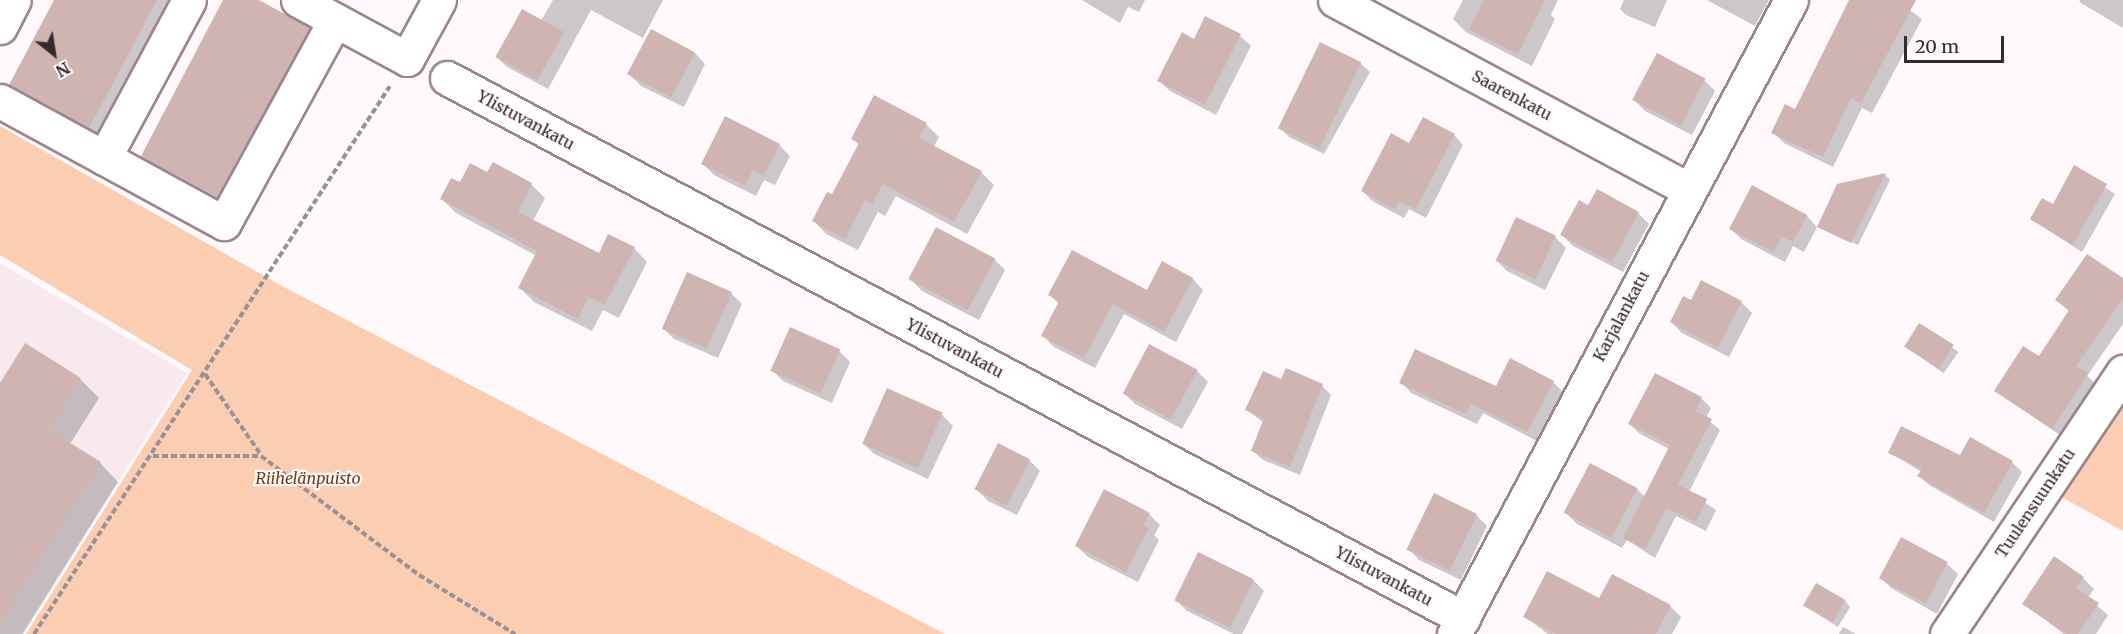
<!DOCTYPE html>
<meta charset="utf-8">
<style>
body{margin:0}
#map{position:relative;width:2123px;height:634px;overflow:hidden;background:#fff9fb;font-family:Merriweather,serif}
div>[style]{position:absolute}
.built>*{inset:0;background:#f7e9ee}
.green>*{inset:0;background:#fbceb3}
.shadow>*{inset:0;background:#0003;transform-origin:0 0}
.building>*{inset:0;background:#cfb4b1;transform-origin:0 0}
.path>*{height:4px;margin-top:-2px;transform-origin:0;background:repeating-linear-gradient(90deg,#999194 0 6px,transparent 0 9px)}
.roads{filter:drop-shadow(2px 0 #9d848d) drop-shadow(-2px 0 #9d848d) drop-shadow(0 2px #9d848d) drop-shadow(0 -2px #9d848d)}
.minor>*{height:33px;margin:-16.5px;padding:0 16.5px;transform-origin:16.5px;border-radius:16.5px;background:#fff}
span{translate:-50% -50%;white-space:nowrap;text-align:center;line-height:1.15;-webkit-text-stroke:4.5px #fff9fb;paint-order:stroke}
.street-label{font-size:16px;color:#352b2e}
.park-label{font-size:16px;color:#713b12;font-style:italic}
.north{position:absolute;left:24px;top:24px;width:60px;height:60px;-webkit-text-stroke:4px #fff9fb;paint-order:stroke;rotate:150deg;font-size:16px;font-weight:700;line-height:24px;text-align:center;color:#352b2e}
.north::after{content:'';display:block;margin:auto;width:21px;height:27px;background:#352b2e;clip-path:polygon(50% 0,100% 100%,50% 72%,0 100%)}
.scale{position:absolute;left:1904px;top:36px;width:100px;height:27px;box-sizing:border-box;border:3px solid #352b2e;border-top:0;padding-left:8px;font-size:18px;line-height:21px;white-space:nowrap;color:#352b2e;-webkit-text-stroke:4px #fff9fb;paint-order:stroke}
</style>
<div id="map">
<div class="built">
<i style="clip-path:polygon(0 263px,187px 373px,21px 634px,0 634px)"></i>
</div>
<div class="green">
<i style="clip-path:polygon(0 126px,284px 287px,945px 634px,26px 634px,192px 370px,0 255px)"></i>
<i style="clip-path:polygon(2123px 393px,2123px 531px,2056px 494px)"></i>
</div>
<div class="shadow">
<i style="clip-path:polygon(55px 0,185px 0,108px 146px,29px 103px,11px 84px)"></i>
<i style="clip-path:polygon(225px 0,255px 0,309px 29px,327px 47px,236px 214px,161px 174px,142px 156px)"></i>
<i style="clip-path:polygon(553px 0,663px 0,643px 38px,591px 10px,548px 89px,507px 67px,497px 57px,541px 21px)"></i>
<i style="clip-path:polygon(1082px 0,1145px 0,1139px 12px,1128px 7px,1120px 23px)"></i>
<i style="clip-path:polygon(1463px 0,1558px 0,1551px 15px,1555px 19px,1532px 66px,1466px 32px,1453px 19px)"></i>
<i style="clip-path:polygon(1624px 0,1667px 0,1655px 27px,1626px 15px,1620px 9px)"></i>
<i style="clip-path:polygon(1707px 0,1769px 0,1755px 26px)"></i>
<i style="clip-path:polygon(1851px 0,1896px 0,1922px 19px,1872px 113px,1862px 108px,1833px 167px,1784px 143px,1773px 132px,1795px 111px)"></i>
<i style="clip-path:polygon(2079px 0,2123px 0,2123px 28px,2081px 3px)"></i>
<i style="clip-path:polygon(652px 32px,695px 53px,705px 64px,684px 107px,641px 86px,630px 75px)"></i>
<i style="clip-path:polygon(1240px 36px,1251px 46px,1216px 115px,1170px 91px,1159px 81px)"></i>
<i style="clip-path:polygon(1321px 44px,1360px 63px,1370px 72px,1324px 154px,1289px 137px,1280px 128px)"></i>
<i style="clip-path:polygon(1704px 80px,1715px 91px,1692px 135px,1645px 111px,1634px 100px)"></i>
<i style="clip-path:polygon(926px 124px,939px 137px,934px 147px,981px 172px,994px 185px,967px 234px,896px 196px,885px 216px,878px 212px,858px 250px,826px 234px,814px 221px,833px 196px,859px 145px,853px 139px)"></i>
<i style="clip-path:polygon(1454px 135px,1463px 145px,1426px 218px,1409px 209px,1404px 218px,1372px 201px,1363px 191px,1410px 145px)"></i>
<i style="clip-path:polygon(779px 145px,790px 156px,775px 185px,764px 180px,756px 196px,714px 175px,703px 164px)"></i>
<i style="clip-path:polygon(493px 164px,531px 184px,545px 198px,533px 221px,599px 255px,634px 248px,647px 262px,619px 318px,603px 310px,592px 331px,534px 302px,520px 288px,537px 256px,456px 213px,442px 199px,461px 184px,488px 174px)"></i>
<i style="clip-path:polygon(2074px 167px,2115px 194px,2082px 252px,2031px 219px,2053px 206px)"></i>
<i style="clip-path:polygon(1885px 175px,1890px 180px,1858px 245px,1819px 227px)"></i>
<i style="clip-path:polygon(1753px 187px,1807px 216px,1817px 227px,1804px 252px,1793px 246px,1785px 262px,1741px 239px,1730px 228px)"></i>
<i style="clip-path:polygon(1589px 207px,1638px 213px,1649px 224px,1623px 272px,1573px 246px,1562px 235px)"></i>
<i style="clip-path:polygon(1555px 237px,1566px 248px,1545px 290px,1507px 271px,1496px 260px)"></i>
<i style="clip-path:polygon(994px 259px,1005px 270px,979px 320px,922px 291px,911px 280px)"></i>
<i style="clip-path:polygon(1163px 263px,1193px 279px,1203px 290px,1176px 342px,1124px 314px,1095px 368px,1054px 347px,1043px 336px,1059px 304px,1050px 295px,1148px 292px)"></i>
<i style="clip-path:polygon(2123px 280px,2123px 324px,2087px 376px,2098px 386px,2064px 438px,1996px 391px,2040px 358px,2070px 312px,2057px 300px)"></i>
<i style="clip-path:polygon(731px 293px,742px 304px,718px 358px,674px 339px,663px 328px)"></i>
<i style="clip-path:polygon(1692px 302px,1741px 302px,1752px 313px,1729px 357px,1682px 333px,1671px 322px)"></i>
<i style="left:1920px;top:325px;width:47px;height:26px;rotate:35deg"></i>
<i style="clip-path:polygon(790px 329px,839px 351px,850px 362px,832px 403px,783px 381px,772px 370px)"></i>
<i style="clip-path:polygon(26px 345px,80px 379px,99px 398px,70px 444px,100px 463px,118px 482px,23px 634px,0 634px,0 386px)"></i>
<i style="clip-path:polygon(1197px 371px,1208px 382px,1182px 429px,1135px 404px,1124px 393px)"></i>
<i style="clip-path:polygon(1655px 375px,1701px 398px,1711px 408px,1706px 418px,1720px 430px,1689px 492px,1716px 510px,1706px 531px,1676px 516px,1655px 558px,1627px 540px,1622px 548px,1577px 524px,1566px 513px,1637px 489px,1645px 497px,1669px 449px,1640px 434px,1630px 424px)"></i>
<i style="clip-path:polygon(1281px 381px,1322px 386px,1331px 395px,1300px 475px,1263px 460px,1253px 451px,1264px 423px,1247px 410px)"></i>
<i style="clip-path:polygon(1401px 382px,1496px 388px,1553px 382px,1564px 393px,1539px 442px,1483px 413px,1477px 424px,1411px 393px)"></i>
<i style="clip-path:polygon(942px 415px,953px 426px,928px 479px,874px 454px,863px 443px)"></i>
<i style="clip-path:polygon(1890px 452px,2012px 462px,2022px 472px,1994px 522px,1929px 485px,1919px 476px,1921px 472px)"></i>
<i style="clip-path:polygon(1029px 460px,1040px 471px,1017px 515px,988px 501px,977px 490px)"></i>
<i style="clip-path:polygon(1149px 514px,1160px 525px,1154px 535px,1159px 540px,1138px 582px,1088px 557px,1077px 546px)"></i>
<i style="clip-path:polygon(1476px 515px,1487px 526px,1461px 580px,1419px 560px,1409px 549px)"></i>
<i style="clip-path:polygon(1901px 539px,1947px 564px,1958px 574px,1937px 614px,1891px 588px,1880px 577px)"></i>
<i style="clip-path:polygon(2083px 578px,2094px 589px,2088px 598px,2108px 615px,2096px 634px,2064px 634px,2024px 604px)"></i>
<i style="clip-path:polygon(1253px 580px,1264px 591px,1242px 634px,1234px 634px,1187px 611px,1176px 600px)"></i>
<i style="clip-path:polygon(1600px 600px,1670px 606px,1681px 617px,1672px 634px,1548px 634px,1525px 617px)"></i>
<i style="clip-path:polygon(1845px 601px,1850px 607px,1838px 627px,1804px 605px)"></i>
<i style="clip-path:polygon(1843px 627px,1856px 634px,1839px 634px)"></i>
</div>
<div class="building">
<i style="clip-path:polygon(54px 0,157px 0,89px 128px,9px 85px)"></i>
<i style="clip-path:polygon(223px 0,259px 0,310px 28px,217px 197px,141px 156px)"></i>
<i style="clip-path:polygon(1484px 0,1545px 0,1518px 54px,1469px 29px)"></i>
<i style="clip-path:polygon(1849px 0,1916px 0,1861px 103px,1851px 98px,1823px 157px,1771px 133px,1785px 104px,1795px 109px)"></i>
<i style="left:522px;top:9px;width:48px;height:55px;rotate:29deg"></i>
<i style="clip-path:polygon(1205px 16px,1241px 34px,1205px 105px,1157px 81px,1182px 32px,1194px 39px)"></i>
<i style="left:651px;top:29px;width:50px;height:51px;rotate:28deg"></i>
<i style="left:1320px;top:42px;width:46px;height:96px;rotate:26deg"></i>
<i style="left:1657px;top:53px;width:55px;height:53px;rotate:28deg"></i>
<i style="clip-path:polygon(874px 95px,927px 123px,919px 138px,982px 171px,954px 222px,883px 184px,872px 204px,865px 200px,845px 239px,812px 221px,827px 192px,832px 194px,859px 143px,851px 139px)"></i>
<i style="clip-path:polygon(725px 116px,780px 144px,764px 176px,753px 170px,745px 186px,701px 164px)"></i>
<i style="clip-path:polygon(1423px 117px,1455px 134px,1416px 209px,1399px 201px,1394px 209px,1361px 191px,1391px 133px,1409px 143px)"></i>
<i style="clip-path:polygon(493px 162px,532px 183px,518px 212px,599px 253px,608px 234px,635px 247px,605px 305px,589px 297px,578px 319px,518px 288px,537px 251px,440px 199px,451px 178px,460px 182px,470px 163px,487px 172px)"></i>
<i style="clip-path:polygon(2074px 165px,2107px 184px,2073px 245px,2030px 219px,2042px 198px,2053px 204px)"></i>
<i style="clip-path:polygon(1886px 173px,1851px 243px,1817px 227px,1837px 184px)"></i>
<i style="clip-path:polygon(1752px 185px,1807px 215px,1793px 242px,1782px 237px,1773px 252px,1729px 229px)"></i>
<i style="clip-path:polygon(1597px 189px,1639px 212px,1612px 262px,1560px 235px,1579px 200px,1588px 205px)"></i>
<i style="left:1516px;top:217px;width:44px;height:48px;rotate:25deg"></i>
<i style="left:936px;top:227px;width:67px;height:59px;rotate:28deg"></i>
<i style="clip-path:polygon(1072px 250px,1147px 290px,1162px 261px,1193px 278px,1164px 332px,1113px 304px,1084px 358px,1041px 336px,1059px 301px,1048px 295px)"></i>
<i style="clip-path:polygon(2087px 254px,2123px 278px,2123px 298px,2076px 366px,2088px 374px,2052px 429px,1994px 391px,2023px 346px,2039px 356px,2069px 310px,2055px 300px)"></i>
<i style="left:687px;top:272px;width:49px;height:62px;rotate:24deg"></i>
<i style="clip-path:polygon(1701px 280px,1742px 301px,1718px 348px,1670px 322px,1683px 296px,1691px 300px)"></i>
<i style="left:1919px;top:323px;width:41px;height:28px;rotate:32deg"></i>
<i style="left:790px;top:327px;width:55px;height:48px;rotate:24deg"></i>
<i style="clip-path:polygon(25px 343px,81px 378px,49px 430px,101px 462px,0 623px,0 383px)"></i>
<i style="left:1149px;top:344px;width:55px;height:56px;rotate:28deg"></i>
<i style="clip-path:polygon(1415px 349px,1496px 386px,1510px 358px,1554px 381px,1527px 432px,1471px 404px,1466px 414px,1399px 383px)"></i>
<i style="clip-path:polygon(1286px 368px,1323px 384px,1290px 467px,1251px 451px,1264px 418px,1245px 410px,1263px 371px,1281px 379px)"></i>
<i style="clip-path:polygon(1655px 373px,1702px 397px,1696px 411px,1712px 419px,1678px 485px,1707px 499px,1696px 522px,1666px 508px,1645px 549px,1623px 538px,1670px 445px,1628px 424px)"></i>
<i style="left:887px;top:388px;width:61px;height:61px;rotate:24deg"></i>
<i style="clip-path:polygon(1901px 426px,1960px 455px,1970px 437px,2013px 461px,1984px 513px,1917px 476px,1922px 469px,1888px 453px)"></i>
<i style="left:998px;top:443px;width:36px;height:52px;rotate:27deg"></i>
<i style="left:1590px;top:463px;width:54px;height:56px;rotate:28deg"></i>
<i style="clip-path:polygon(1104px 489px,1150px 513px,1143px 525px,1149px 528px,1126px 572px,1075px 546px)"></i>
<i style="left:1434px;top:493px;width:48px;height:63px;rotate:26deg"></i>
<i style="left:1901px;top:537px;width:53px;height:47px;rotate:28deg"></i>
<i style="left:1198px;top:552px;width:62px;height:54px;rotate:26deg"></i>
<i style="clip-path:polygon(2054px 556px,2084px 577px,2076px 588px,2099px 603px,2078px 634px,2067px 634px,2022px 604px)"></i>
<i style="clip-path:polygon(1547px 571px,1599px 598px,1612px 574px,1671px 605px,1656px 634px,1556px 634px,1523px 617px)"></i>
<i style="left:1816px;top:583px;width:34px;height:26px;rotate:30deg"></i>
</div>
<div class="path">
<i style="left:205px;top:374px;width:98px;rotate:55.3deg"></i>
<i style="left:153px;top:456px;width:108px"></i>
<i style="left:261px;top:456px;width:198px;rotate:37deg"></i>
<i style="left:419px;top:575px;width:113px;rotate:31.6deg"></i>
<i style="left:34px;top:634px;width:653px;rotate:-56.99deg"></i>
</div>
<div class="roads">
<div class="minor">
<i style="left:298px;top:0;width:124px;rotate:28.4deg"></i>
<i style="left:407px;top:59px;width:67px;rotate:-61.5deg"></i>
<i style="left:1335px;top:0;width:400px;rotate:28.2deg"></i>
<i style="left:0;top:27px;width:30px;rotate:-63deg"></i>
<i style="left:447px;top:78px;width:1151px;rotate:27.99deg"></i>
<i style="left:0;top:101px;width:255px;rotate:28.6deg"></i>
<i style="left:224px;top:223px;width:231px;rotate:-61.3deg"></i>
<i style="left:104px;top:158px;width:179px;rotate:-61.7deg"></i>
<i style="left:1454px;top:634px;width:718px;rotate:-62.01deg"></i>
<i style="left:1947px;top:634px;width:316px;rotate:-56.1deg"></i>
</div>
</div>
<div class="street-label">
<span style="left:1512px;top:95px;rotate:28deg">Saarenkatu</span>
<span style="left:526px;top:120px;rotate:28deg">Ylistuvankatu</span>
<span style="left:1621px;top:316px;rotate:-62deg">Karjalankatu</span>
<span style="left:955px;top:348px;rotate:28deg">Ylistuvankatu</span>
<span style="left:2035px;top:503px;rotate:-56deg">Tuulensuunkatu</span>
<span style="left:1384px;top:576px;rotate:28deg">Ylistuvankatu</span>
</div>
<div class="park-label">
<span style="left:308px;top:478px">Riihelänpuisto</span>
</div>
<div class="north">N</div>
<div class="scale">20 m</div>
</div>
